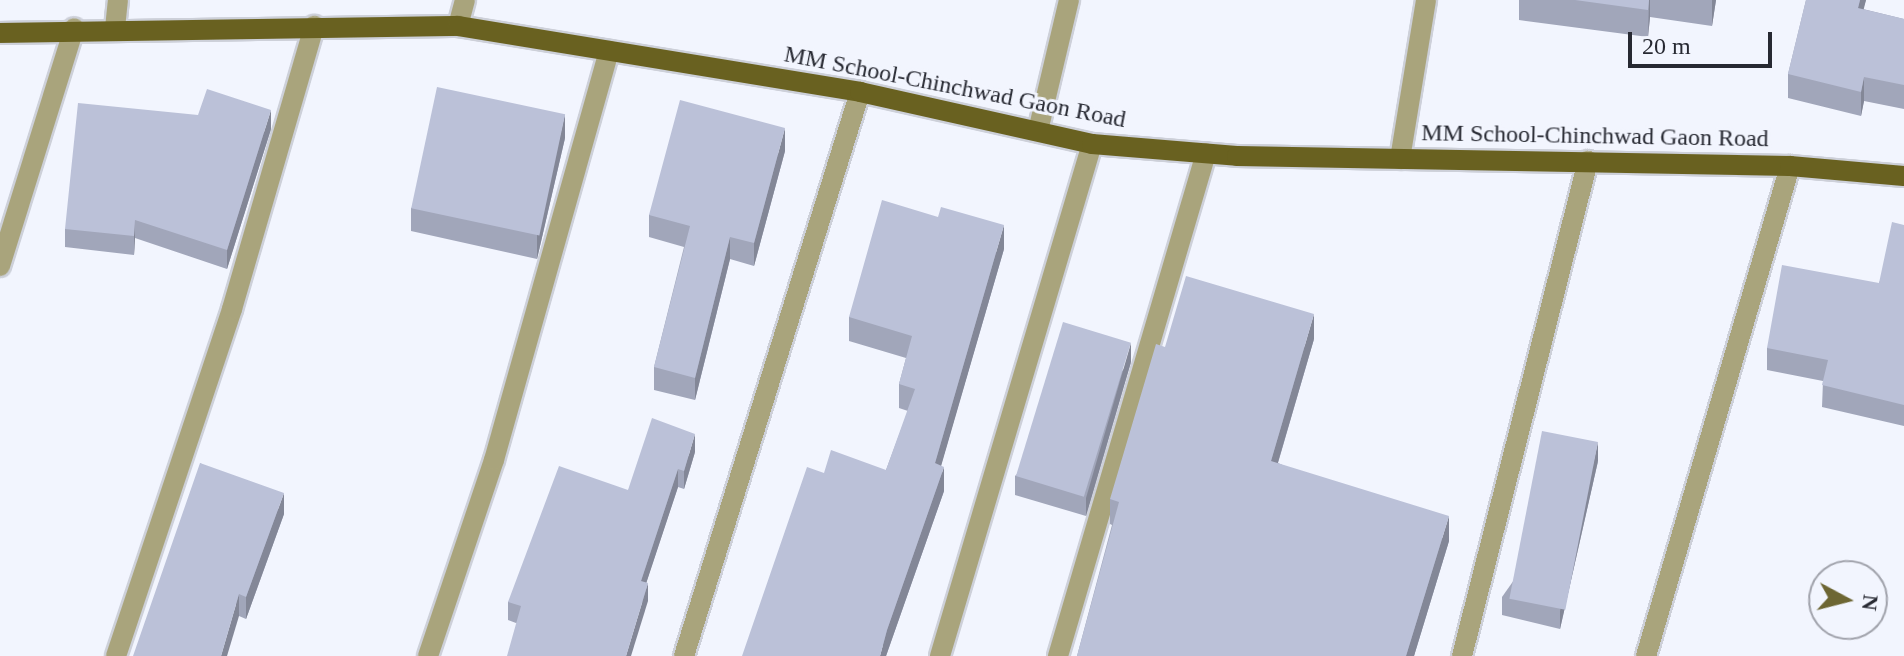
<!DOCTYPE html>
<style>
body{margin:0}
#map{position:relative;width:1904px;height:656px;overflow:hidden;background:#f2f5fe;font-family:Georgia,serif}
div>[style]{position:absolute}
.roads{filter:drop-shadow(2px 0 #cdd0d9) drop-shadow(-2px 0 #cdd0d9) drop-shadow(0 2px #cdd0d9) drop-shadow(0 -2px #cdd0d9)}
.minor>*{height:20px;margin:-10px;padding:0 10px;transform-origin:10px;border-radius:10px;background:#a9a47c}
.major>*{height:20px;margin:-10px;padding:0 10px;transform-origin:10px;border-radius:10px;background:#696120}
.wall>*{inset:0;background:#a1a6ba}
.shaded-wall>*{inset:0;background:#838797}
.building>*{inset:0;background:#bbc1d8;transform-origin:0 0}
span{translate:-50% -50%;white-space:nowrap;text-align:center;line-height:1.15;-webkit-text-stroke:6px #f2f5fe;paint-order:stroke}
.street-label{font-size:24px;color:#272932}
.north{position:absolute;left:1808px;top:560px;width:80px;height:80px;box-sizing:border-box;background:#f2f5fe;border:2px solid #a1a3ac;border-radius:50%;rotate:97deg;font-size:22px;font-weight:700;line-height:32px;text-align:center;color:#272932}
.north::after{content:'';display:block;margin:auto;width:28px;height:36px;background:#6d6633;clip-path:polygon(50% 0,100% 100%,50% 72%,0 100%)}
.scale{position:absolute;left:1628px;top:32px;width:144px;height:36px;box-sizing:border-box;border:4px solid #272932;border-top:0;padding-left:10px;font-size:24px;line-height:28px;white-space:nowrap;color:#272932;-webkit-text-stroke:6px #f2f5fe;paint-order:stroke}
</style>
<div id="map">
<div class="roads">
<div class="minor">
<i style="left:458px;top:26px;width:27px;rotate:-75deg"></i>
<i style="left:115px;top:28px;width:28px;rotate:-84deg"></i>
<i style="left:1038px;top:131px;width:135px;rotate:-76.7deg"></i>
<i style="left:1400px;top:159px;width:161px;rotate:-80.7deg"></i>
<i style="left:0;top:266px;width:249px;rotate:-72.7deg"></i>
<i style="left:116px;top:656px;width:366px;rotate:-71.5deg"></i>
<i style="left:232px;top:309px;width:295px;rotate:-73.8deg"></i>
<i style="left:428px;top:656px;width:207px;rotate:-71.4deg"></i>
<i style="left:494px;top:460px;width:425px;rotate:-74.3deg"></i>
<i style="left:684px;top:656px;width:591px;rotate:-72.67deg"></i>
<i style="left:940px;top:656px;width:534px;rotate:-73.47deg"></i>
<i style="left:1058px;top:656px;width:524px;rotate:-73.6deg"></i>
<i style="left:1462px;top:656px;width:511px;rotate:-75.72deg"></i>
<i style="left:1646px;top:656px;width:511px;rotate:-73.62deg"></i>
</div>
<div class="major">
<i style="left:0;top:33px;width:458px;rotate:-0.9deg"></i>
<i style="left:458px;top:26px;width:407px;rotate:9.3deg"></i>
<i style="left:860px;top:92px;width:238px;rotate:12.6deg"></i>
<i style="left:1092px;top:144px;width:145px;rotate:4.7deg"></i>
<i style="left:1237px;top:156px;width:553px;rotate:1.04deg"></i>
<i style="left:1790px;top:166px;width:114px;rotate:5deg"></i>
</div>
</div>
<div class="wall">
<i style="clip-path:polygon(1519px 0,1716px 0,1712px 26px,1650px 17px,1648px 37px,1519px 20px)"></i>
<i style="clip-path:polygon(1806px 0,1866px 0,1863px 9px,1904px 19px,1904px 109px,1864px 101px,1861px 116px,1788px 98px,1788px 74px)"></i>
<i style="clip-path:polygon(271px 129px,227px 269px,135px 238px,134px 255px,65px 247px,65px 229px)"></i>
<i style="clip-path:polygon(565px 138px,537px 259px,411px 231px,411px 208px)"></i>
<i style="clip-path:polygon(785px 151px,754px 266px,730px 259px,695px 400px,654px 390px,654px 367px,684px 247px,649px 237px,649px 215px)"></i>
<i style="clip-path:polygon(1904px 225px,1904px 426px,1822px 407px,1823px 381px,1767px 370px,1767px 348px,1879px 283px)"></i>
<i style="clip-path:polygon(1004px 249px,941px 465px,944px 491px,886px 656px,824px 473px,886px 470px,908px 411px,899px 408px,899px 384px,906px 358px,849px 341px,849px 317px)"></i>
<i style="clip-path:polygon(1314px 339px,1278px 463px,1449px 541px,1414px 656px,1077px 656px,1112px 525px,1110px 524px,1110px 499px)"></i>
<i style="clip-path:polygon(1131px 362px,1086px 516px,1015px 495px,1015px 476px)"></i>
<i style="clip-path:polygon(695px 452px,684px 489px,678px 487px,646px 583px,648px 601px,516px 623px,508px 620px,508px 602px,628px 490px)"></i>
<i style="clip-path:polygon(1598px 461px,1560px 629px,1502px 615px,1502px 597px)"></i>
<i style="clip-path:polygon(200px 463px,284px 514px,246px 619px,239px 616px)"></i>
</div>
<div class="shaded-wall">
<i style="clip-path:polygon(1649px 0,1650px 0,1650px 17px,1648px 37px)"></i>
<i style="clip-path:polygon(1712px 0,1716px 0,1712px 26px)"></i>
<i style="clip-path:polygon(1860px 0,1866px 0,1858px 32px,1858px 8px)"></i>
<i style="clip-path:polygon(1864px 77px,1864px 101px,1861px 116px,1861px 92px)"></i>
<i style="clip-path:polygon(271px 110px,271px 129px,227px 269px,227px 250px)"></i>
<i style="clip-path:polygon(565px 114px,565px 138px,537px 259px,537px 235px)"></i>
<i style="clip-path:polygon(785px 128px,785px 151px,754px 266px,754px 243px)"></i>
<i style="clip-path:polygon(135px 220px,135px 238px,134px 255px,134px 236px)"></i>
<i style="clip-path:polygon(1004px 225px,1004px 249px,935px 487px,935px 463px)"></i>
<i style="clip-path:polygon(730px 237px,730px 259px,695px 400px,695px 378px)"></i>
<i style="clip-path:polygon(1314px 314px,1314px 339px,1271px 486px,1271px 461px)"></i>
<i style="clip-path:polygon(1131px 343px,1131px 362px,1086px 516px,1086px 498px)"></i>
<i style="clip-path:polygon(695px 434px,695px 452px,684px 489px,684px 471px)"></i>
<i style="clip-path:polygon(1598px 442px,1598px 461px,1560px 629px,1560px 611px)"></i>
<i style="clip-path:polygon(944px 467px,944px 491px,886px 656px,880px 656px,887px 630px)"></i>
<i style="clip-path:polygon(678px 469px,678px 487px,641px 599px,641px 581px)"></i>
<i style="clip-path:polygon(284px 493px,284px 514px,246px 619px,246px 597px)"></i>
<i style="clip-path:polygon(1449px 516px,1449px 541px,1414px 656px,1406px 656px)"></i>
<i style="clip-path:polygon(648px 583px,648px 601px,631px 656px,626px 656px)"></i>
<i style="clip-path:polygon(239px 594px,239px 616px,227px 656px,221px 656px)"></i>
</div>
<div class="building">
<i style="clip-path:polygon(1575px 0,1649px 0,1648px 10px)"></i>
<i style="clip-path:polygon(1806px 0,1860px 0,1858px 8px,1904px 19px,1904px 85px,1864px 77px,1861px 92px,1788px 74px)"></i>
<i style="left:437px;top:87px;width:131px;height:124px;rotate:12deg"></i>
<i style="clip-path:polygon(207px 89px,271px 110px,227px 250px,135px 220px,134px 236px,65px 229px,78px 103px,198px 115px)"></i>
<i style="clip-path:polygon(680px 100px,785px 128px,754px 243px,730px 237px,695px 378px,654px 367px,690px 226px,649px 215px)"></i>
<i style="clip-path:polygon(882px 200px,938px 217px,941px 207px,1004px 225px,935px 463px,944px 467px,887px 630px,880px 656px,742px 656px,807px 467px,824px 473px,831px 450px,886px 470px,915px 389px,899px 384px,912px 336px,849px 317px)"></i>
<i style="clip-path:polygon(1892px 222px,1904px 225px,1904px 405px,1822px 385px,1828px 360px,1767px 348px,1782px 265px,1879px 283px)"></i>
<i style="clip-path:polygon(1186px 276px,1314px 314px,1271px 461px,1449px 516px,1406px 656px,1077px 656px,1119px 502px,1110px 499px,1156px 344px,1165px 347px)"></i>
<i style="left:1063px;top:322px;width:71px;height:161px;rotate:17deg"></i>
<i style="clip-path:polygon(652px 418px,695px 434px,684px 471px,678px 469px,641px 581px,648px 583px,626px 656px,507px 656px,521px 606px,508px 602px,559px 466px,628px 490px)"></i>
<i style="left:1542px;top:431px;width:57px;height:171px;rotate:11deg"></i>
<i style="clip-path:polygon(200px 463px,284px 493px,246px 597px,239px 594px,221px 656px,133px 656px)"></i>
</div>
<div class="street-label">
<span style="left:955px;top:87px;rotate:11deg">MM School-Chinchwad Gaon Road</span>
<span style="left:1595px;top:136px;rotate:1deg">MM School-Chinchwad Gaon Road</span>
</div>
<div class="north">N</div>
<div class="scale">20 m</div>
</div>
